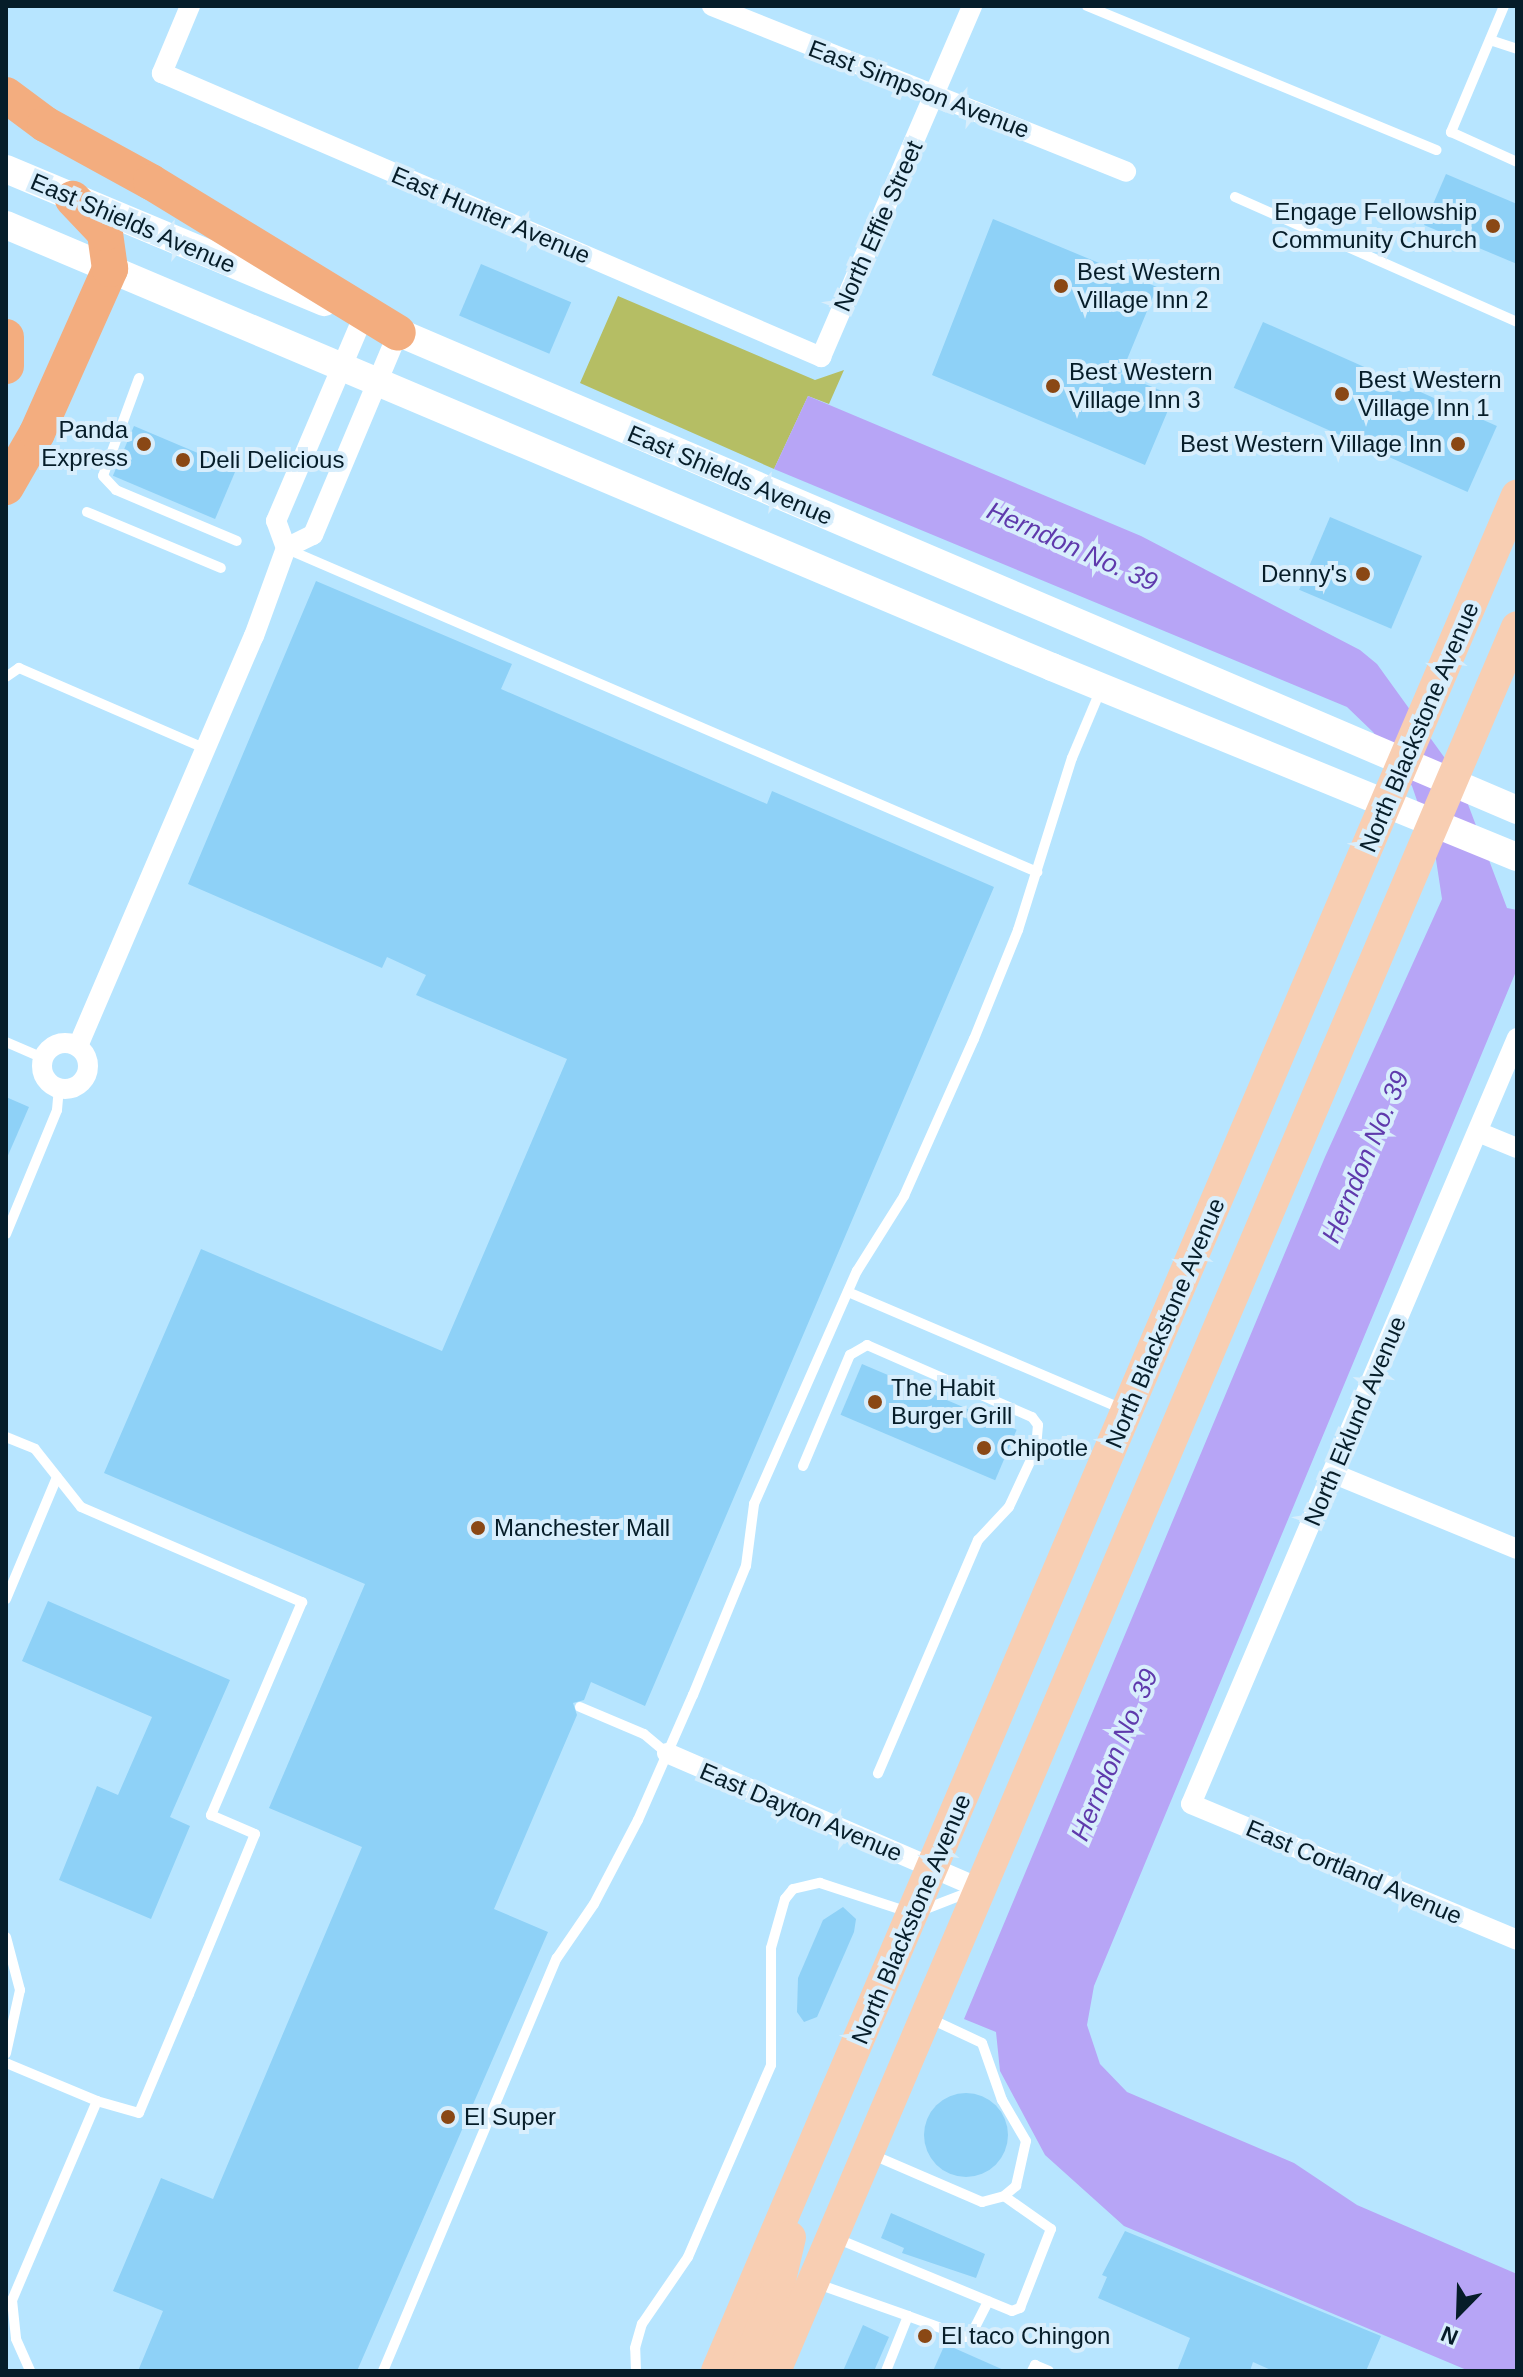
<!DOCTYPE html>
<style>
body{margin:0}
#map{position:relative;width:1523px;height:2377px;overflow:hidden;background:#b7e5ff;font-family:Arial,sans-serif}
div>[style]{position:absolute}
.green>*{inset:0;background:#b5be64}
.water>*{inset:0;background:#b7a5f6}
.building>*{inset:0;background:#8ed1f7;transform-origin:0 0}
.round{border-radius:50%}
.service>*{height:10px;margin:-5px;padding:0 5px;transform-origin:5px;border-radius:5px;background:#fff}
.minor>*{height:20px;margin:-10px;padding:0 10px;transform-origin:10px;border-radius:10px;background:#fff}
.minor>.ring{margin:-10px;padding:0;box-sizing:content-box;background:none;border:20px solid #fff;border-radius:50%}
.secondary>*{height:28px;margin:-14px;padding:0 14px;transform-origin:14px;border-radius:14px;background:#fff}
.primary>*{height:32px;margin:-16px;padding:0 16px;transform-origin:16px;border-radius:16px;background:#f8ceb2}
.motorway>*{height:36px;margin:-18px;padding:0 18px;transform-origin:18px;border-radius:18px;background:#f3ad7f}
.dots>*{width:22px;height:22px;translate:-50% -50%;box-sizing:border-box;border:4px solid #d8eefc;border-radius:50%}
span{translate:-50% -50%;white-space:nowrap;text-align:center;line-height:1.15;-webkit-text-stroke:8px #d8eefc;paint-order:stroke}
.street-label{font-size:24px;color:#061d29}
.poi-label{font-size:24px;color:#061d29}
.right{translate:-100% -50%;text-align:right}
.left{translate:0 -50%;text-align:left}
.water-label{font-size:26px;color:#5f3aac;font-style:italic}
.frame{position:absolute;inset:0;border:8px solid #061d29;pointer-events:none}
.north{position:absolute;left:1419px;top:2273px;width:80px;height:80px;-webkit-text-stroke:6px #d8eefc;paint-order:stroke;rotate:203deg;font-size:22px;font-weight:700;line-height:32px;text-align:center;color:#061d29}
.north::after{content:'';display:block;margin:auto;width:28px;height:36px;background:#061d29;clip-path:polygon(50% 0,100% 100%,50% 72%,0 100%)}
</style>
<div id="map">
<div class="green">
<i style="clip-path:polygon(618px 296px,815px 380px,844px 370px,829px 404px,808px 396px,774px 469px,580px 383px)"></i>
</div>
<div class="water">
<i style="clip-path:polygon(808px 396px,1141px 536px,1360px 650px,1377px 664px,1457px 775px,1507px 908px,1517px 910px,1517px 969px,1094px 1986px,1087px 2025px,1100px 2064px,1127px 2092px,1294px 2163px,1357px 2205px,1517px 2274px,1517px 2371px,1469px 2371px,1124px 2226px,1045px 2155px,1000px 2071px,996px 2032px,964px 2019px,1325px 1157px,1442px 899px,1435px 853px,1412px 786px,1373px 732px,1347px 707px,774px 469px)"></i>
</div>
<div class="building">
<i style="clip-path:polygon(1446px 174px,1517px 204px,1517px 264px,1424px 225px)"></i>
<i style="clip-path:polygon(993px 219px,1157px 287px,1121px 374px,1174px 396px,1145px 465px,932px 375px)"></i>
<i style="left:481px;top:264px;width:98px;height:56px;rotate:23deg"></i>
<i style="left:1263px;top:322px;width:256px;height:72px;rotate:24deg"></i>
<i style="left:134px;top:426px;width:111px;height:54px;rotate:23deg"></i>
<i style="left:1330px;top:517px;width:100px;height:79px;rotate:23deg"></i>
<i style="clip-path:polygon(316px 581px,512px 664px,501px 689px,767px 804px,772px 791px,994px 887px,645px 1706px,591px 1682px,584px 1700px,573px 1703px,577px 1715px,494px 1909px,548px 1932px,357px 2371px,138px 2371px,163px 2311px,113px 2291px,161px 2178px,213px 2199px,362px 1847px,269px 1808px,365px 1584px,104px 1473px,201px 1249px,442px 1351px,567px 1059px,416px 995px,426px 975px,387px 957px,382px 968px,188px 884px)"></i>
<i style="clip-path:polygon(6px 1097px,29px 1107px,6px 1160px)"></i>
<i style="left:862px;top:1364px;width:168px;height:55px;rotate:23deg"></i>
<i style="clip-path:polygon(48px 1601px,230px 1680px,170px 1817px,190px 1826px,151px 1919px,59px 1880px,97px 1786px,118px 1795px,152px 1717px,22px 1661px)"></i>
<i style="clip-path:polygon(843px 1907px,856px 1919px,854px 1932px,817px 2017px,804px 2022px,797px 2012px,798px 1978px,823px 1920px)"></i>
<i class="round" style="left:924px;top:2093px;width:84px;height:84px"></i>
<i style="clip-path:polygon(891px 2213px,985px 2254px,976px 2278px,902px 2253px,904px 2248px,881px 2238px)"></i>
<i style="clip-path:polygon(1125px 2231px,1381px 2336px,1366px 2371px,1273px 2371px,1253px 2362px,1250px 2371px,1177px 2371px,1190px 2338px,1098px 2298px,1107px 2277px,1102px 2275px)"></i>
<i style="clip-path:polygon(863px 2325px,889px 2337px,874px 2371px,843px 2371px)"></i>
<i style="clip-path:polygon(945px 2344px,1006px 2371px,933px 2371px)"></i>
</div>
<div class="service">
<i style="left:1087px;top:6px;width:378px;rotate:22.4deg"></i>
<i style="left:1504px;top:6px;width:137px;rotate:112.8deg"></i>
<i style="left:1451px;top:132px;width:72px;rotate:24.4deg"></i>
<i style="left:1490px;top:40px;width:28px;rotate:18deg"></i>
<i style="left:1235px;top:197px;width:308px;rotate:23.9deg"></i>
<i style="left:139px;top:378px;width:104px;rotate:110.2deg"></i>
<i style="left:103px;top:476px;width:19px;rotate:47deg"></i>
<i style="left:116px;top:490px;width:131px;rotate:22.9deg"></i>
<i style="left:87px;top:512px;width:145px;rotate:22.7deg"></i>
<i style="left:287px;top:549px;width:817px;rotate:23.3deg"></i>
<i style="left:6px;top:677px;width:16px;rotate:-35deg"></i>
<i style="left:19px;top:668px;width:204px;rotate:23.4deg"></i>
<i style="left:6px;top:1042px;width:40px;rotate:23.4deg"></i>
<i style="left:6px;top:1234px;width:134px;rotate:-67.6deg"></i>
<i style="left:57px;top:1110px;width:22px;rotate:-85deg"></i>
<i style="left:848px;top:1292px;width:298px;rotate:23.1deg"></i>
<i style="left:6px;top:1437px;width:31px;rotate:22deg"></i>
<i style="left:35px;top:1449px;width:74px;rotate:51.6deg"></i>
<i style="left:81px;top:1507px;width:241px;rotate:23.3deg"></i>
<i style="left:302px;top:1602px;width:232px;rotate:113.1deg"></i>
<i style="left:211px;top:1815px;width:48px;rotate:23.4deg"></i>
<i style="left:255px;top:1834px;width:173px;rotate:112.4deg"></i>
<i style="left:189px;top:1994px;width:129px;rotate:112.8deg"></i>
<i style="left:139px;top:2113px;width:44px;rotate:-164.1deg"></i>
<i style="left:97px;top:2101px;width:216px;rotate:113.1deg"></i>
<i style="left:12px;top:2300px;width:39px;rotate:84deg"></i>
<i style="left:16px;top:2339px;width:35px;rotate:66deg"></i>
<i style="left:803px;top:1466px;width:121px;rotate:-67.1deg"></i>
<i style="left:850px;top:1355px;width:20px;rotate:-30deg"></i>
<i style="left:867px;top:1345px;width:180px;rotate:23.6deg"></i>
<i style="left:1032px;top:1417px;width:10px;rotate:53deg"></i>
<i style="left:1038px;top:1425px;width:24px;rotate:95deg"></i>
<i style="left:1036px;top:1449px;width:64px;rotate:115deg"></i>
<i style="left:1009px;top:1507px;width:45px;rotate:133.2deg"></i>
<i style="left:978px;top:1540px;width:254px;rotate:113.2deg"></i>
<i style="left:6px;top:1599px;width:132px;rotate:-67.3deg"></i>
<i style="left:580px;top:1707px;width:69px;rotate:22.9deg"></i>
<i style="left:644px;top:1734px;width:30px;rotate:40deg"></i>
<i style="left:923px;top:1910px;width:53px;rotate:-21.2deg"></i>
<i style="left:6px;top:1937px;width:55px;rotate:75.2deg"></i>
<i style="left:20px;top:1990px;width:65px;rotate:102.5deg"></i>
<i style="left:6px;top:2063px;width:99px;rotate:22.7deg"></i>
<i style="left:873px;top:2155px;width:119px;rotate:23.3deg"></i>
<i style="left:982px;top:2202px;width:23px;rotate:-15deg"></i>
<i style="left:1004px;top:2196px;width:16px;rotate:-40deg"></i>
<i style="left:1016px;top:2186px;width:46px;rotate:-77.5deg"></i>
<i style="left:1026px;top:2141px;width:48px;rotate:-120.3deg"></i>
<i style="left:1002px;top:2100px;width:60px;rotate:-109.3deg"></i>
<i style="left:982px;top:2043px;width:56px;rotate:-154.8deg"></i>
<i style="left:838px;top:2239px;width:188px;rotate:22.5deg"></i>
<i style="left:1012px;top:2311px;width:9px;rotate:-21deg"></i>
<i style="left:1020px;top:2308px;width:85px;rotate:-68.6deg"></i>
<i style="left:1051px;top:2229px;width:57px;rotate:-144.9deg"></i>
<i style="left:815px;top:2283px;width:99px;rotate:19.5deg"></i>
<i style="left:908px;top:2316px;width:59px;rotate:111.8deg"></i>
<i style="left:908px;top:2316px;width:61px;rotate:20.2deg"></i>
<i style="left:965px;top:2337px;width:6px;rotate:-18deg"></i>
<i style="left:971px;top:2335px;width:38px;rotate:-63deg"></i>
<i style="left:383px;top:2371px;width:448px;rotate:-67.2deg"></i>
<i style="left:557px;top:1958px;width:65px;rotate:-55.6deg"></i>
<i style="left:594px;top:1904px;width:95px;rotate:-62.4deg"></i>
<i style="left:638px;top:1820px;width:137px;rotate:-66.3deg"></i>
<i style="left:693px;top:1695px;width:139px;rotate:-67.7deg"></i>
<i style="left:746px;top:1566px;width:63px;rotate:-82.6deg"></i>
<i style="left:754px;top:1504px;width:255px;rotate:-66.2deg"></i>
<i style="left:857px;top:1271px;width:89px;rotate:-57.9deg"></i>
<i style="left:904px;top:1196px;width:172px;rotate:-66deg"></i>
<i style="left:974px;top:1039px;width:118px;rotate:-68deg"></i>
<i style="left:1018px;top:930px;width:180px;rotate:-72.6deg"></i>
<i style="left:1072px;top:758px;width:75px;rotate:-67.2deg"></i>
<i style="left:636px;top:2371px;width:23px;rotate:-92deg"></i>
<i style="left:635px;top:2348px;width:25px;rotate:-74deg"></i>
<i style="left:642px;top:2324px;width:81px;rotate:-55.5deg"></i>
<i style="left:688px;top:2257px;width:209px;rotate:-66.6deg"></i>
<i style="left:771px;top:2065px;width:117px;rotate:-90deg"></i>
<i style="left:771px;top:1948px;width:51px;rotate:-74.1deg"></i>
<i style="left:785px;top:1899px;width:13px;rotate:-51deg"></i>
<i style="left:793px;top:1889px;width:28px;rotate:-13deg"></i>
<i style="left:820px;top:1883px;width:93px;rotate:18.2deg"></i>
<i style="left:1032px;top:2371px;width:7px;rotate:-63deg"></i>
<i style="left:1035px;top:2365px;width:15px;rotate:23deg"></i>
</div>
<div class="minor">
<i style="left:190px;top:6px;width:73px;rotate:112.7deg"></i>
<i style="left:162px;top:73px;width:718px;rotate:23.31deg"></i>
<i style="left:821px;top:357px;width:382px;rotate:-66.7deg"></i>
<i style="left:712px;top:6px;width:446px;rotate:21.8deg"></i>
<i style="left:286px;top:548px;width:30px;rotate:-26deg"></i>
<i style="left:313px;top:535px;width:219px;rotate:-67.2deg"></i>
<i style="left:1517px;top:1038px;width:832px;rotate:113.05deg"></i>
<i style="left:1191px;top:1804px;width:353px;rotate:22.6deg"></i>
<i class="ring" style="left:42px;top:1043px;width:26px;height:26px"></i>
<i style="left:78px;top:1046px;width:446px;rotate:-66.8deg"></i>
<i style="left:254px;top:636px;width:94px;rotate:-70deg"></i>
<i style="left:286px;top:548px;width:29px;rotate:-110deg"></i>
<i style="left:276px;top:521px;width:222px;rotate:-66.9deg"></i>
<i style="left:1478px;top:1132px;width:42px;rotate:22.3deg"></i>
<i style="left:1332px;top:1473px;width:200px;rotate:22.3deg"></i>
<i style="left:667px;top:1753px;width:340px;rotate:23.4deg"></i>
</div>
<div class="secondary">
<i style="left:6px;top:169px;width:345px;rotate:22.7deg"></i>
<i style="left:6px;top:225px;width:1136px;rotate:22.91deg"></i>
<i style="left:1052px;top:667px;width:502px;rotate:22.23deg"></i>
<i style="left:381px;top:325px;width:1235px;rotate:23.12deg"></i>
</div>
<div class="primary">
<i style="left:717px;top:2371px;width:2039px;rotate:-66.9deg"></i>
<i style="left:745px;top:2371px;width:93px;rotate:-68.7deg"></i>
<i style="left:779px;top:2284px;width:48px;rotate:-76.8deg"></i>
<i style="left:775px;top:2371px;width:1895px;rotate:-66.95deg"></i>
</div>
<div class="motorway">
<i style="left:6px;top:95px;width:49px;rotate:36.6deg"></i>
<i style="left:45px;top:124px;width:121px;rotate:28.7deg"></i>
<i style="left:151px;top:182px;width:289px;rotate:31.4deg"></i>
<i style="left:6px;top:337px;width:29px;rotate:90deg"></i>
<i style="left:6px;top:487px;width:62px;rotate:-60.1deg"></i>
<i style="left:37px;top:433px;width:180px;rotate:-66deg"></i>
<i style="left:110px;top:269px;width:36px;rotate:-98deg"></i>
<i style="left:105px;top:233px;width:47px;rotate:-133.3deg"></i>
</div>
<div class="dots">
<i style="left:1493px;top:226px;background:#8a4815"></i>
<i style="left:1061px;top:286px;background:#8a4815"></i>
<i style="left:1053px;top:386px;background:#8a4815"></i>
<i style="left:1342px;top:394px;background:#8a4815"></i>
<i style="left:144px;top:444px;background:#8a4815"></i>
<i style="left:1458px;top:444px;background:#8a4815"></i>
<i style="left:183px;top:460px;background:#8a4815"></i>
<i style="left:1363px;top:574px;background:#8a4815"></i>
<i style="left:875px;top:1402px;background:#8a4815"></i>
<i style="left:984px;top:1448px;background:#8a4815"></i>
<i style="left:478px;top:1528px;background:#8a4815"></i>
<i style="left:448px;top:2117px;background:#8a4815"></i>
<i style="left:925px;top:2336px;background:#8a4815"></i>
</div>
<div class="street-label">
<span style="left:919px;top:89px;rotate:21deg">East Simpson Avenue</span>
<span style="left:491px;top:215px;rotate:23deg">East Hunter Avenue</span>
<span style="left:133px;top:223px;rotate:23deg">East Shields Avenue</span>
<span style="left:878px;top:226px;rotate:-66deg">North Effie Street</span>
<span style="left:730px;top:475px;rotate:23deg">East Shields Avenue</span>
<span style="left:1419px;top:727px;rotate:-67deg">North Blackstone Avenue</span>
<span style="left:1165px;top:1323px;rotate:-67deg">North Blackstone Avenue</span>
<span style="left:1355px;top:1421px;rotate:-67deg">North Eklund Avenue</span>
<span style="left:801px;top:1812px;rotate:23deg">East Dayton Avenue</span>
<span style="left:1354px;top:1872px;rotate:23deg">East Cortland Avenue</span>
<span style="left:911px;top:1919px;rotate:-67deg">North Blackstone Avenue</span>
</div>
<div class="poi-label">
<span class="right" style="left:1477px;top:226px">Engage Fellowship<br>Community Church</span>
<span class="left" style="left:1077px;top:286px">Best Western<br>Village Inn 2</span>
<span class="left" style="left:1069px;top:386px">Best Western<br>Village Inn 3</span>
<span class="left" style="left:1358px;top:394px">Best Western<br>Village Inn 1</span>
<span class="right" style="left:128px;top:444px">Panda<br>Express</span>
<span class="right" style="left:1442px;top:444px">Best Western Village Inn</span>
<span class="left" style="left:199px;top:460px">Deli Delicious</span>
<span class="right" style="left:1347px;top:574px">Denny's</span>
<span class="left" style="left:891px;top:1402px">The Habit<br>Burger Grill</span>
<span class="left" style="left:1000px;top:1448px">Chipotle</span>
<span class="left" style="left:494px;top:1528px">Manchester Mall</span>
<span class="left" style="left:464px;top:2117px">El Super</span>
<span class="left" style="left:941px;top:2336px">El taco Chingon</span>
</div>
<div class="water-label">
<span style="left:1072px;top:547px;rotate:24deg">Herndon No. 39</span>
<span style="left:1366px;top:1157px;rotate:-67deg">Herndon No. 39</span>
<span style="left:1115px;top:1755px;rotate:-67deg">Herndon No. 39</span>
</div>
<div class="frame"></div>
<div class="north">N</div>
</div>
